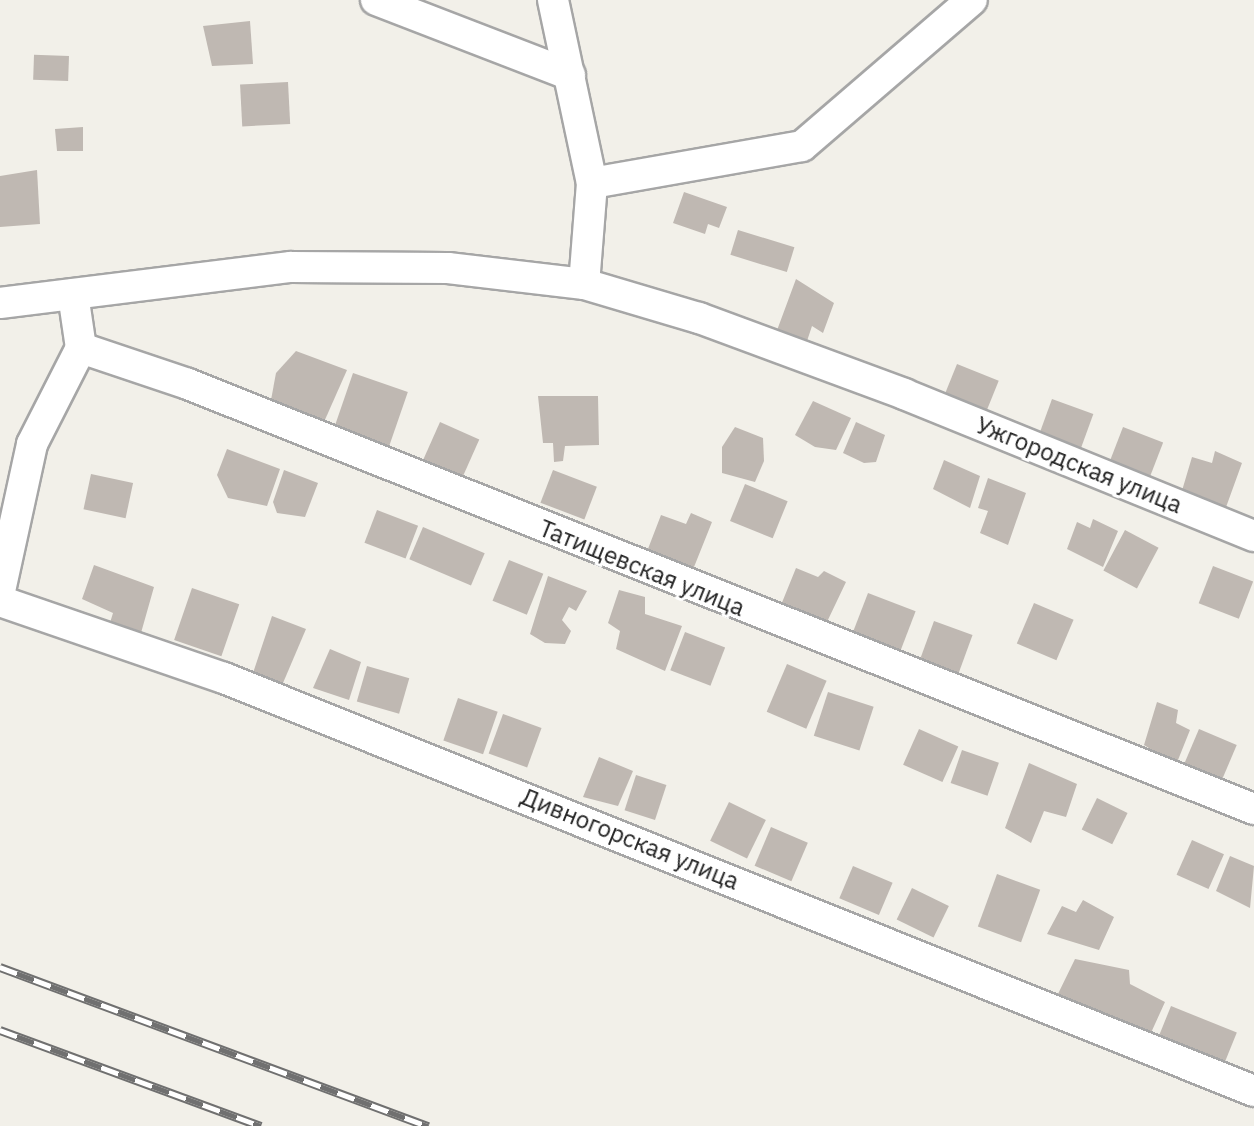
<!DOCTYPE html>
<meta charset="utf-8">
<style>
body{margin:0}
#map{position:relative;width:1254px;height:1126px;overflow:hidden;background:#f2f0e9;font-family:"IBM Plex Sans",sans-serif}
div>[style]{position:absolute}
.building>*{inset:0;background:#bfb8b2;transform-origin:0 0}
.roads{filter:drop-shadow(2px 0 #a6a6a6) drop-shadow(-2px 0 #a6a6a6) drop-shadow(0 2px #a6a6a6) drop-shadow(0 -2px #a6a6a6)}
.minor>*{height:30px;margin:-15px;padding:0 15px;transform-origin:15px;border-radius:15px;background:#fff}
.rail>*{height:9px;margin-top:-4.5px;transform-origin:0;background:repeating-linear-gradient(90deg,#fff 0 18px,#707070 0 36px);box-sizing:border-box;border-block:2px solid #707070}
span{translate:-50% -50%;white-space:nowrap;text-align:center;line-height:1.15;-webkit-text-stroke:6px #fff;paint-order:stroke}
.street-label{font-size:24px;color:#222}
</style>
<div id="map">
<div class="building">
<i style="clip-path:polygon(250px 21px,253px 64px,212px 66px,203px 26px)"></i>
<i style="left:69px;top:56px;width:25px;height:35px;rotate:92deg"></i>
<i style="left:288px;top:82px;width:42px;height:48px;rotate:87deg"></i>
<i style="clip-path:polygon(83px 127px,83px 151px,57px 151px,55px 129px)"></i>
<i style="clip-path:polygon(37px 170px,40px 224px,0 227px,0 176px)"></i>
<i style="clip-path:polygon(684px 192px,727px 207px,719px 228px,708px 224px,705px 234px,673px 223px)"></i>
<i style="left:738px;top:230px;width:59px;height:26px;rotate:17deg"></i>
<i style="clip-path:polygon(796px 279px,834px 303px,823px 333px,812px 326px,805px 347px,776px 333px)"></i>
<i style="clip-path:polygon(296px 351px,347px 370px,324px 422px,271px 400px,276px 373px)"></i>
<i style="left:957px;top:364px;width:45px;height:35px;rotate:22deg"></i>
<i style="left:353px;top:373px;width:58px;height:57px;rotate:19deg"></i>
<i style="clip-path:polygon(538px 396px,598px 396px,599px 445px,565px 446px,563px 461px,554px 462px,553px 443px,543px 443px)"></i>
<i style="left:1052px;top:399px;width:44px;height:39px;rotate:20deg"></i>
<i style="clip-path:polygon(813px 401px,851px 418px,836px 450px,815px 447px,795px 435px)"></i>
<i style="left:440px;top:422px;width:43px;height:44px;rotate:24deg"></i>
<i style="clip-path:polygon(856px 422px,885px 435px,876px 462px,864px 463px,843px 453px)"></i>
<i style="clip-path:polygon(735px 427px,763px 438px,764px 461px,755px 482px,722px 473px,722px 447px)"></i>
<i style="left:1123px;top:427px;width:43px;height:36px;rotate:21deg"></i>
<i style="clip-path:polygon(227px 449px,280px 469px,267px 506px,228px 498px,217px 475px)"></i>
<i style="clip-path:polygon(1215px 451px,1242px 463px,1225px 510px,1181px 494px,1192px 457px,1212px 463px)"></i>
<i style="clip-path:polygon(944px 460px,980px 476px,970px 508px,933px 489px)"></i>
<i style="clip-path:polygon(284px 470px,318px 483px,305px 517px,277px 513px,273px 502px)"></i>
<i style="left:553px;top:470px;width:47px;height:35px;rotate:21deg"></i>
<i style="left:91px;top:474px;width:43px;height:36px;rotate:12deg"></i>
<i style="clip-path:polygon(988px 478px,1026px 493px,1008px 545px,980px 533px,988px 511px,978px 508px)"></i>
<i style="left:745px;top:484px;width:46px;height:40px;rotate:22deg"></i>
<i style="left:377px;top:510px;width:44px;height:35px;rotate:21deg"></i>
<i style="clip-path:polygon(691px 513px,712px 522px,692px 572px,646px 554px,661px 515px,686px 524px)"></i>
<i style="clip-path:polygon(1093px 519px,1118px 531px,1103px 567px,1067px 549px,1077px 522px,1090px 528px)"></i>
<i style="left:423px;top:527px;width:67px;height:35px;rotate:23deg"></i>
<i style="left:1125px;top:530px;width:38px;height:46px;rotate:28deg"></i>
<i style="left:509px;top:560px;width:37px;height:44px;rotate:22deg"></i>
<i style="clip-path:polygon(94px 565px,154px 587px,139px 640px,109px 626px,113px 613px,82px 599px)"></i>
<i style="left:1213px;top:566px;width:43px;height:40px;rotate:21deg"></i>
<i style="clip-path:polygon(796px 568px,818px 577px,824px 571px,846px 582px,826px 624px,781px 605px)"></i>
<i style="clip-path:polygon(548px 576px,587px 591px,576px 611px,569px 607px,562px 620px,571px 631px,565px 644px,545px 643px,530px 634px)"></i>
<i style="left:192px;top:588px;width:50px;height:55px;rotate:19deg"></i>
<i style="clip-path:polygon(619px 590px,645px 597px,645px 614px,682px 626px,665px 671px,616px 649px,620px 631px,608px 623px)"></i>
<i style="left:868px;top:593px;width:51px;height:51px;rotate:21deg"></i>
<i style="left:1034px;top:603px;width:43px;height:44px;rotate:23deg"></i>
<i style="clip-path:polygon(272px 616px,306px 629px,283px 683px,253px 673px)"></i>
<i style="left:934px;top:621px;width:41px;height:42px;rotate:20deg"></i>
<i style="left:685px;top:632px;width:43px;height:41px;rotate:21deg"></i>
<i style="clip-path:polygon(330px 649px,361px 662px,349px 700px,313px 688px)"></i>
<i style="left:787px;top:664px;width:43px;height:52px;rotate:23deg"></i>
<i style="left:367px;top:666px;width:44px;height:37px;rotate:16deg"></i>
<i style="left:828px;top:692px;width:48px;height:46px;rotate:18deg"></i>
<i style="left:458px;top:698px;width:42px;height:45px;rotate:19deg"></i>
<i style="clip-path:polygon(1157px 702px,1178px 710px,1176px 723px,1190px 730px,1176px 765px,1144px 745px)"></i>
<i style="left:503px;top:714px;width:41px;height:42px;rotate:20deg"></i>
<i style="left:919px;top:729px;width:43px;height:39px;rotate:24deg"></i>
<i style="left:1199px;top:729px;width:41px;height:43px;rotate:23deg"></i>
<i style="left:962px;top:750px;width:39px;height:35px;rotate:19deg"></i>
<i style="clip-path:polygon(599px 757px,633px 771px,618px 806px,583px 797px)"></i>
<i style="clip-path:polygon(1029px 763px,1077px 784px,1066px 817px,1044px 811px,1031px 843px,1005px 828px)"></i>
<i style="left:636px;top:775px;width:32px;height:37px;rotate:18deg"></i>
<i style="left:1097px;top:798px;width:34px;height:35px;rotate:26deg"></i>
<i style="left:729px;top:802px;width:41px;height:43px;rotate:26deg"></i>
<i style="left:771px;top:827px;width:40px;height:42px;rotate:23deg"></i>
<i style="left:1192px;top:840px;width:35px;height:38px;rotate:24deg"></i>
<i style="clip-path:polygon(1230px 856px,1254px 866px,1250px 908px,1216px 891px)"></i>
<i style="left:853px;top:866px;width:43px;height:35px;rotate:23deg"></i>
<i style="left:997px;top:874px;width:46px;height:56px;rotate:20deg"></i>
<i style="left:912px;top:888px;width:41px;height:35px;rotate:26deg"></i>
<i style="clip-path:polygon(1083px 900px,1114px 917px,1099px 950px,1047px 934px,1062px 906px,1076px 912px)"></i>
<i style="clip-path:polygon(1075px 959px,1129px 970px,1130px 984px,1165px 1002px,1150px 1035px,1056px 998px)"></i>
<i style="left:1171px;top:1006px;width:71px;height:34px;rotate:22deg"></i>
</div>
<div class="roads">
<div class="minor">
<i style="left:376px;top:0;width:208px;rotate:21.1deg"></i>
<i style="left:553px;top:0;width:187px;rotate:78deg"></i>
<i style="left:592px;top:183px;width:101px;rotate:94.5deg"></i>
<i style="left:592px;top:183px;width:213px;rotate:-10deg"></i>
<i style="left:802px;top:146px;width:224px;rotate:-40.7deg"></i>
<i style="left:73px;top:294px;width:55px;rotate:81.6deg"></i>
<i style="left:81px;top:348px;width:113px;rotate:18.6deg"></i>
<i style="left:188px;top:384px;width:1148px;rotate:21.74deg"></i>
<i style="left:0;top:303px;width:293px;rotate:-7.1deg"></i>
<i style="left:291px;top:267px;width:157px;rotate:0.4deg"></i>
<i style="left:448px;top:268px;width:137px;rotate:6.7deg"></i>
<i style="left:584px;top:284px;width:120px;rotate:16.5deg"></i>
<i style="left:699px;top:318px;width:219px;rotate:20.3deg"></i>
<i style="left:904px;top:394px;width:378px;rotate:22.1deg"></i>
<i style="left:0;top:591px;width:150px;rotate:-77.7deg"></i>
<i style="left:32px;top:444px;width:108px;rotate:-63deg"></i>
<i style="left:0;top:601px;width:237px;rotate:19deg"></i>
<i style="left:224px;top:678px;width:1110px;rotate:21.85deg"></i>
</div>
</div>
<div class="rail">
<i style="left:0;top:967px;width:457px;rotate:20.4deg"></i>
<i style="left:0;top:1030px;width:278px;rotate:20.2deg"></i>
</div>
<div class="street-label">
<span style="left:1079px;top:465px;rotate:22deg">Ужгородская улица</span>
<span style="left:642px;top:568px;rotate:22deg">Татищевская улица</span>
<span style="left:630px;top:839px;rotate:22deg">Дивногорская улица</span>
</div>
</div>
